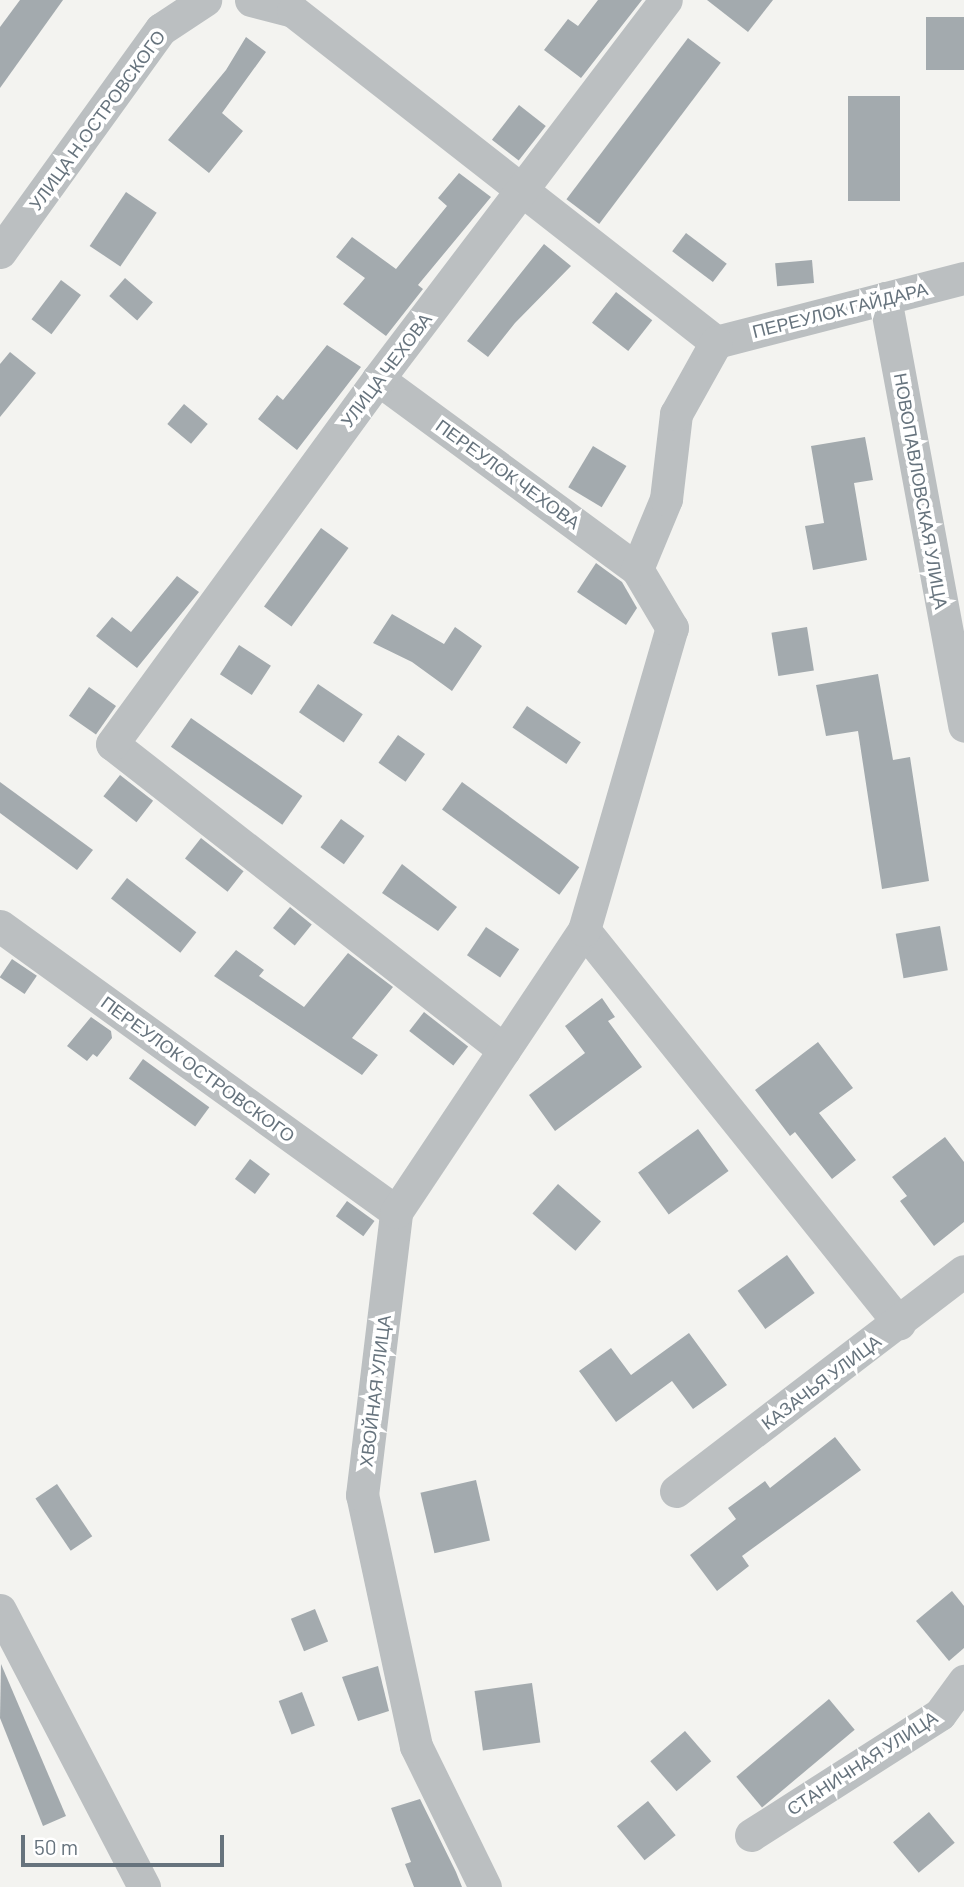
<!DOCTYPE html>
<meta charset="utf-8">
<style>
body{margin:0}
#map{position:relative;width:964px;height:1887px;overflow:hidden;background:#f3f3f0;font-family:Barlow,sans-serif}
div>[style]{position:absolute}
.building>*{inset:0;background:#a3aaae;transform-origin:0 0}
.minor>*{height:33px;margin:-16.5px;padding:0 16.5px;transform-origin:16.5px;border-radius:16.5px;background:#bbbfc1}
span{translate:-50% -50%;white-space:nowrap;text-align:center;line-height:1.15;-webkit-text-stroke:7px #fff;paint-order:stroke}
.street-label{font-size:18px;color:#66737d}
.scale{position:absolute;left:21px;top:1835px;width:203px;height:32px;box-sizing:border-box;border:4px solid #66737d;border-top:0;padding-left:9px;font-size:21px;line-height:24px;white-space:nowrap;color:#66737d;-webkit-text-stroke:5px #fff;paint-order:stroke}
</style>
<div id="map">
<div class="building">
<i style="clip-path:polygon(20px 0,63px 0,0 88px,0 27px)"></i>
<i style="clip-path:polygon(598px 0,642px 0,581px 78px,544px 50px,568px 19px,578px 26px)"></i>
<i style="clip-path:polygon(707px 0,773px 0,748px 32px)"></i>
<i style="left:926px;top:17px;width:38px;height:53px"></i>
<i style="clip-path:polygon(246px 37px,266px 52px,222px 113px,243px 131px,209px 173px,168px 140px,226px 70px)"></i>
<i style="left:688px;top:38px;width:41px;height:202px;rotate:37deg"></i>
<i style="left:848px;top:96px;width:52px;height:105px"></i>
<i style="left:519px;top:105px;width:34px;height:44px;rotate:38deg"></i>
<i style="clip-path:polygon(459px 173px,491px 197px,418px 285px,423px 289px,386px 336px,343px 304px,365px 278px,336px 257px,352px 237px,396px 269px,447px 206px,438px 198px)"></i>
<i style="left:126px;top:192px;width:37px;height:65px;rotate:34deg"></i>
<i style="left:686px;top:233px;width:51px;height:23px;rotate:37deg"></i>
<i style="clip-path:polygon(544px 244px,571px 266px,515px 323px,488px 357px,467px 341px)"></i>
<i style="left:812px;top:260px;width:23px;height:37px;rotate:85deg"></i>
<i style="left:125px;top:278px;width:37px;height:24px;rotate:41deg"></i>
<i style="left:61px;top:280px;width:25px;height:49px;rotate:37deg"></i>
<i style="left:616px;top:292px;width:46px;height:39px;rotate:38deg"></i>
<i style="clip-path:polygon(327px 345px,361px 367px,297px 450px,258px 419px,277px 395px,283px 400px)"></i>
<i style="clip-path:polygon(10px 352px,36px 373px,0 417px,0 364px)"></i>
<i style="left:184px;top:404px;width:31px;height:26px;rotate:40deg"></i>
<i style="clip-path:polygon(865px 437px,873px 480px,854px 483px,867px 560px,813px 570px,805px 526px,824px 523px,811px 446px)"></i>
<i style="left:593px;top:446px;width:39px;height:48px;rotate:31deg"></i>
<i style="left:321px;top:528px;width:34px;height:97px;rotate:36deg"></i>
<i style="clip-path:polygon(596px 563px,622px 582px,637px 608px,626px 625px,577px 592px)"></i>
<i style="clip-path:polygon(177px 576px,199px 592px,137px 668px,96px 636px,112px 617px,131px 632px)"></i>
<i style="clip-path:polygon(392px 614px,444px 644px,455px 627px,482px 646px,452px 691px,412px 662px,373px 643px)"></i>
<i style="left:807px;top:627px;width:44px;height:36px;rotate:81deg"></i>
<i style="left:239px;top:645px;width:38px;height:35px;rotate:33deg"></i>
<i style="clip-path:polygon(878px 674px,893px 760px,910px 757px,929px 881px,882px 889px,858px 731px,826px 736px,816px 685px)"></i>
<i style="left:318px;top:684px;width:54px;height:34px;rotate:34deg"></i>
<i style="left:89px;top:687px;width:33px;height:35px;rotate:35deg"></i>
<i style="left:527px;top:706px;width:65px;height:26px;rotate:34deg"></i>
<i style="left:191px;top:718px;width:136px;height:35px;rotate:35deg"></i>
<i style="left:398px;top:735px;width:33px;height:34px;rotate:35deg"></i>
<i style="left:120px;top:775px;width:42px;height:27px;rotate:38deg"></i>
<i style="clip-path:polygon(0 782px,93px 850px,77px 870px,0 813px)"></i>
<i style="left:462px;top:782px;width:145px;height:34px;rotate:36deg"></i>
<i style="left:341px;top:819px;width:29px;height:35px;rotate:36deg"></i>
<i style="left:201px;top:838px;width:54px;height:26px;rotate:38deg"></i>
<i style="clip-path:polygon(402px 864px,457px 907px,438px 931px,382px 893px)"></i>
<i style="left:127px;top:878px;width:88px;height:26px;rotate:38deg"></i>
<i style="left:290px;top:907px;width:28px;height:27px;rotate:39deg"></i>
<i style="left:940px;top:926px;width:45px;height:45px;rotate:80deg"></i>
<i style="left:486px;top:927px;width:40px;height:34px;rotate:34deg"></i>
<i style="clip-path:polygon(236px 950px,264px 970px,259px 976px,304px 1007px,348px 953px,393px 987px,352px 1038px,378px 1055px,362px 1075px,214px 976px)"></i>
<i style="left:12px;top:959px;width:30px;height:22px;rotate:34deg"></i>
<i style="clip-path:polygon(602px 998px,615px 1017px,608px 1021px,642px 1067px,555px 1131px,529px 1095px,585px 1053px,565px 1026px)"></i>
<i style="left:424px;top:1012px;width:56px;height:24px;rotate:38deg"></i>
<i style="clip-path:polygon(91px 1017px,111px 1031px,112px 1038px,97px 1057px,93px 1054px,87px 1061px,67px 1046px)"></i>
<i style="clip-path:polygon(818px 1042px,853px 1088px,819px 1113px,856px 1160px,832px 1179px,795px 1132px,790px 1136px,755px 1090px)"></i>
<i style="left:143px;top:1059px;width:82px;height:24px;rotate:36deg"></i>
<i style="left:698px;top:1129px;width:52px;height:74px;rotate:54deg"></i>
<i style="clip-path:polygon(945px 1137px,964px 1162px,964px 1222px,934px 1246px,900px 1201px,907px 1196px,892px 1177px)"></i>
<i style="left:250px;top:1159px;width:25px;height:25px;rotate:37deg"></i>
<i style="left:558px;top:1184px;width:57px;height:39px;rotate:41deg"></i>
<i style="left:347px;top:1201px;width:34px;height:19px;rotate:36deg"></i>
<i style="left:787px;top:1255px;width:47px;height:61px;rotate:54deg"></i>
<i style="clip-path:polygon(689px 1333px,727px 1385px,693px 1409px,672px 1381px,616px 1422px,579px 1371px,611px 1348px,631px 1375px)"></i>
<i style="clip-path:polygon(835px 1437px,861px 1470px,742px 1556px,749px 1566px,717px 1591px,690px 1555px,736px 1519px,728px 1508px,765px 1481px,770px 1488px)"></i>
<i style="left:476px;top:1480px;width:62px;height:57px;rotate:77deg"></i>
<i style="left:57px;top:1484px;width:63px;height:26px;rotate:56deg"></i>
<i style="clip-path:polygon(952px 1591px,964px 1606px,964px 1648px,949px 1661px,916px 1621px)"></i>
<i style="left:315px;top:1609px;width:35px;height:26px;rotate:68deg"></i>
<i style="clip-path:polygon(1px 1664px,66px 1816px,43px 1826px,0 1718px)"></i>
<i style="clip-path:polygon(378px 1666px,389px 1711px,358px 1721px,342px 1677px)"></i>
<i style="left:532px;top:1683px;width:60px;height:58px;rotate:82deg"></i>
<i style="left:302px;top:1692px;width:36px;height:25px;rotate:69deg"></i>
<i style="left:829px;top:1699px;width:40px;height:121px;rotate:50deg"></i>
<i style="left:685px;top:1731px;width:40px;height:46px;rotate:49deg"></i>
<i style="clip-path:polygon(420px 1799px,456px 1872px,462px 1887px,414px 1887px,405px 1864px,411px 1862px,391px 1808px)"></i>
<i style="left:648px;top:1801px;width:44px;height:40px;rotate:51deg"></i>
<i style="left:929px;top:1812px;width:40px;height:47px;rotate:50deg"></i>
</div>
<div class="minor">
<i style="left:251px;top:0;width:43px;rotate:14.7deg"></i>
<i style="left:293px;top:11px;width:537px;rotate:38.04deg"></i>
<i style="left:0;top:252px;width:275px;rotate:-54.2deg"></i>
<i style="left:161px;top:29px;width:53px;rotate:-33.4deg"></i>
<i style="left:885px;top:298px;width:435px;rotate:79.5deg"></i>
<i style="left:716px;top:342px;width:256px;rotate:-14.5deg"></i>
<i style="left:378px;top:379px;width:321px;rotate:36.3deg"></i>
<i style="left:0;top:926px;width:488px;rotate:35.8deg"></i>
<i style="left:584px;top:930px;width:504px;rotate:51.29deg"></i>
<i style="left:504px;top:1050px;width:497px;rotate:-142deg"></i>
<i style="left:112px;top:744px;width:452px;rotate:-53.9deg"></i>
<i style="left:378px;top:379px;width:476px;rotate:-52.8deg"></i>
<i style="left:676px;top:1491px;width:362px;rotate:-37.4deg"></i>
<i style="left:0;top:1610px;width:312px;rotate:62.5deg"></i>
<i style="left:751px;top:1835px;width:224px;rotate:-32.6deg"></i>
<i style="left:940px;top:1714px;width:41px;rotate:-54deg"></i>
<i style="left:485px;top:1887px;width:157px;rotate:-116.1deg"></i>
<i style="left:416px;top:1746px;width:257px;rotate:-102.1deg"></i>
<i style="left:362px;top:1495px;width:285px;rotate:-83.1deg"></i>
<i style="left:396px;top:1212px;width:339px;rotate:-56.3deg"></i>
<i style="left:584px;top:930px;width:315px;rotate:-73.8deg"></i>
<i style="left:672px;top:628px;width:69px;rotate:-120.7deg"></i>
<i style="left:637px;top:569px;width:76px;rotate:-67.5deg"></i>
<i style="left:666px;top:499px;width:86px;rotate:-83.3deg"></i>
<i style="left:676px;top:414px;width:82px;rotate:-60.9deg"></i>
</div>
<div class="street-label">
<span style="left:97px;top:120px;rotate:-54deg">УЛИЦА Н.ОСТРОВСКОГО</span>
<span style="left:840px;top:310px;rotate:-14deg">ПЕРЕУЛОК ГАЙДАРА</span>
<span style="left:386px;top:370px;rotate:-53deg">УЛИЦА ЧЕХОВА</span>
<span style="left:508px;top:474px;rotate:36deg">ПЕРЕУЛОК ЧЕХОВА</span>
<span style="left:921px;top:491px;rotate:80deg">НОВОПАВЛОВСКАЯ УЛИЦА</span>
<span style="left:198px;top:1069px;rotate:36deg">ПЕРЕУЛОК ОСТРОВСКОГО</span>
<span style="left:821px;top:1382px;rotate:-37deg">КАЗАЧЬЯ УЛИЦА</span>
<span style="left:375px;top:1391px;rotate:-83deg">ХВОЙНАЯ УЛИЦА</span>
<span style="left:862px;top:1763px;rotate:-33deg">СТАНИЧНАЯ УЛИЦА</span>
</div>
<div class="scale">50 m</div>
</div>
